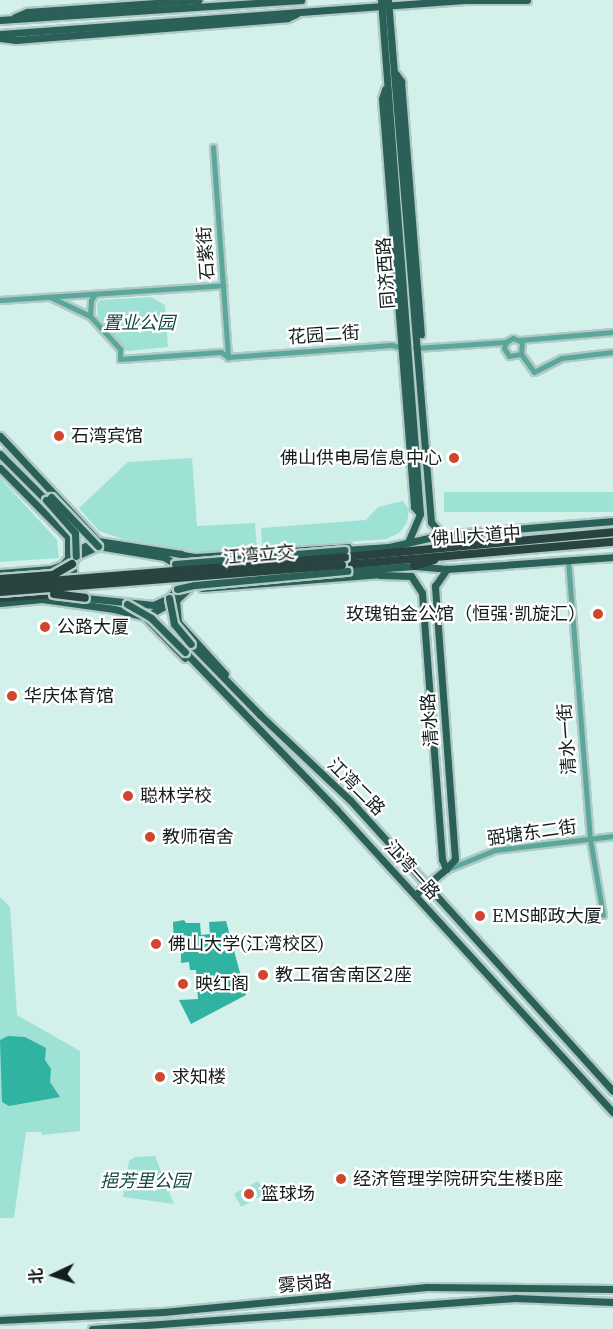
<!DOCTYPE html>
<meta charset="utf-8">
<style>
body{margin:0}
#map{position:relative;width:613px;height:1329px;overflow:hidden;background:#d3f0ea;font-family:"IBM Plex Serif","Noto Sans SC",serif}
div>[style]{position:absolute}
.green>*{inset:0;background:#9ee1d5;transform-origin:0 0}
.water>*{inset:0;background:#31b3a2}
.roads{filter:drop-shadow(2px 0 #b0cac5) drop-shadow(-2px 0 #b0cac5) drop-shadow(0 2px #b0cac5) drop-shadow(0 -2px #b0cac5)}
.minor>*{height:5px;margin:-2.5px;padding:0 2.5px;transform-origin:2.5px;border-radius:2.5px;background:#5ca79b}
.major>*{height:7px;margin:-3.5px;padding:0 3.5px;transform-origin:3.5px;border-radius:3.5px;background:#2b6058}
.highway>*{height:8px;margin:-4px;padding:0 4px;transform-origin:4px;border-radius:4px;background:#294440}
.bridges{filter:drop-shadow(2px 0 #b0cac5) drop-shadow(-2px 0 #b0cac5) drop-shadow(0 2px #b0cac5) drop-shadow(0 -2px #b0cac5)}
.major-bridge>*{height:7px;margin:-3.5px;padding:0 3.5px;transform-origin:3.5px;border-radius:3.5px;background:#2b6058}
.highway-bridge>*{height:8px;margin:-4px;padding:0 4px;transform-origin:4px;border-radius:4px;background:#294440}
.dots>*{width:16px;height:16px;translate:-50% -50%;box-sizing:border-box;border:3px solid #fff;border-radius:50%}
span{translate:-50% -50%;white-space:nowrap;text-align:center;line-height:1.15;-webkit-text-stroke:4.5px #fff;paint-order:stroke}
.street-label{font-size:18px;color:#131d1b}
.park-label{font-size:18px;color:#144942;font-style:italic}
.poi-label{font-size:18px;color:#131d1b}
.left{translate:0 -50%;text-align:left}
.right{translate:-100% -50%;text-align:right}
.north{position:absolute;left:24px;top:1245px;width:60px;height:60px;-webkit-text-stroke:4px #fff;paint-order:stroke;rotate:266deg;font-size:16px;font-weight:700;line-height:24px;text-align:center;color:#131d1b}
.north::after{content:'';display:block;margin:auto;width:21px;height:27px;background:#131d1b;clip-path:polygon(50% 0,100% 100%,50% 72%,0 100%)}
</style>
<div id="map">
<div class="green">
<i style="clip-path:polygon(151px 297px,165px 305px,168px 347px,127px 351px,98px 316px,97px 304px,100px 300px)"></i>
<i style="clip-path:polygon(192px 458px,197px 526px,255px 523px,257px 549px,200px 552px,123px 539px,99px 531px,79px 508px,128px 462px)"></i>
<i style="clip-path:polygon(0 478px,57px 540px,59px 558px,0 562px)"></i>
<i style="left:613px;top:492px;width:20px;height:169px;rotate:90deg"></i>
<i style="clip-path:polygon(403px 501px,409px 509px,407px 523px,399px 533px,386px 539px,262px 548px,261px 528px,366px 520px,378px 507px)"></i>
<i style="clip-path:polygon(0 897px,10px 907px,17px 1015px,80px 1051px,80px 1131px,42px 1135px,41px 1132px,26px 1132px,14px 1218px,0 1218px)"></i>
<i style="clip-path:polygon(155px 1156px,174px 1204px,123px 1197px,129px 1161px,135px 1157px)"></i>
<i style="left:258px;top:1181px;width:15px;height:27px;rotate:62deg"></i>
</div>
<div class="water">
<i style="clip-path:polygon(184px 920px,186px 923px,200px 923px,201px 935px,210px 934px,209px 922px,226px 921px,246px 995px,191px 1024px,179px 1000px,198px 999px,196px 970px,190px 970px,189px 962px,181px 963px,181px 947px,174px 947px,173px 922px)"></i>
<i style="clip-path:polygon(8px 1036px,25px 1037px,46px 1048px,45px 1060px,51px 1069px,50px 1082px,60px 1097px,9px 1106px,2px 1102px,0 1040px)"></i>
</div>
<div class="roads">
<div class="minor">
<i style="left:213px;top:147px;width:211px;rotate:85.9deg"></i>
<i style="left:50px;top:297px;width:44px;rotate:25.4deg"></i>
<i style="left:90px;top:316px;width:45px;rotate:47.7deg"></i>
<i style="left:120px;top:349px;width:10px;rotate:90deg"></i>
<i style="left:120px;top:359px;width:101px;rotate:-4deg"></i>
<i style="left:221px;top:352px;width:9px;rotate:36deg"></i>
<i style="left:0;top:300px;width:224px;rotate:-3.8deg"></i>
<i style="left:90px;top:316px;width:16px;rotate:-86deg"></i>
<i style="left:91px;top:300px;width:7px;rotate:-56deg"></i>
<i style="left:520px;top:340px;width:93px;rotate:-4.9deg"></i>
<i style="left:415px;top:348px;width:91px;rotate:-3.8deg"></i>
<i style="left:506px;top:342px;width:8px;rotate:-30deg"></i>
<i style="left:513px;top:338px;width:10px;rotate:24deg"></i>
<i style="left:522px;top:342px;width:12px;rotate:95deg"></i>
<i style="left:521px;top:354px;width:12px;rotate:171deg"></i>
<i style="left:509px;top:356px;width:9px;rotate:-122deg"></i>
<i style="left:504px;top:348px;width:6px;rotate:-72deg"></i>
<i style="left:521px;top:354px;width:22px;rotate:54deg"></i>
<i style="left:534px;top:372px;width:31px;rotate:-27deg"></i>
<i style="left:562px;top:358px;width:51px;rotate:-6.7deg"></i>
<i style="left:228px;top:357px;width:164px;rotate:-4.2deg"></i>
<i style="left:392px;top:345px;width:11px;rotate:15deg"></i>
<i style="left:568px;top:560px;width:280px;rotate:85.5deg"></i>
<i style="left:590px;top:839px;width:77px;rotate:80.3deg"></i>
<i style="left:448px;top:869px;width:51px;rotate:-22deg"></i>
<i style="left:495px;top:850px;width:119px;rotate:-6.8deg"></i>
</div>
<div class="major">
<i style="left:381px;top:0;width:515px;rotate:85.66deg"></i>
<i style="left:420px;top:514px;width:30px;rotate:113deg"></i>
<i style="left:388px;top:0;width:524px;rotate:85.29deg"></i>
<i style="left:431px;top:522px;width:17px;rotate:50deg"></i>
<i style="left:464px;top:0;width:63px"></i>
<i style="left:15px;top:17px;width:13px;rotate:-23deg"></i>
<i style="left:27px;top:12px;width:172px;rotate:-4deg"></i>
<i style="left:0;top:20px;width:302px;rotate:-3.8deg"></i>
<i style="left:0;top:34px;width:469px;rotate:-4.2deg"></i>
<i style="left:0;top:38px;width:16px;rotate:7deg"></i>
<i style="left:16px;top:40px;width:272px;rotate:-4.6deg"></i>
<i style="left:287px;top:18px;width:10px;rotate:-24deg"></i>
<i style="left:396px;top:74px;width:9px;rotate:54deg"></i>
<i style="left:401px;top:81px;width:254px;rotate:85.5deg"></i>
<i style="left:385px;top:89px;width:10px;rotate:107deg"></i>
<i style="left:382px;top:99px;width:409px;rotate:85.5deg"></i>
<i style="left:414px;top:507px;width:9px;rotate:49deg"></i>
<i style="left:0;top:436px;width:144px;rotate:47deg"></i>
<i style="left:0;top:454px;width:65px;rotate:45deg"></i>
<i style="left:0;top:468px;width:97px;rotate:45.4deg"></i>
<i style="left:68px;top:537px;width:20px;rotate:90deg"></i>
<i style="left:98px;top:546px;width:67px;rotate:9.5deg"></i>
<i style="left:164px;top:557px;width:13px;rotate:32deg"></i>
<i style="left:175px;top:564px;width:12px;rotate:70deg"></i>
<i style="left:179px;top:575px;width:14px;rotate:98deg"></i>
<i style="left:177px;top:589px;width:12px;rotate:132deg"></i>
<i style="left:169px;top:598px;width:17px;rotate:156deg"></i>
<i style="left:153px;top:605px;width:68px;rotate:-174.1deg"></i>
<i style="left:85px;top:598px;width:18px;rotate:-124deg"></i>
<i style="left:75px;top:583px;width:19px;rotate:-99deg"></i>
<i style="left:72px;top:564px;width:9px;rotate:-63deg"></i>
<i style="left:76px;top:556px;width:24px;rotate:-24deg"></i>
<i style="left:344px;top:550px;width:45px;rotate:-3.8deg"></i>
<i style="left:389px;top:547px;width:54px;rotate:-12.8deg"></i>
<i style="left:442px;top:535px;width:172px;rotate:-4.7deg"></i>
<i style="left:183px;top:555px;width:12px;rotate:9deg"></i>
<i style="left:195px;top:557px;width:153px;rotate:-3.7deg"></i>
<i style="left:347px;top:571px;width:67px;rotate:-4.3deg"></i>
<i style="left:414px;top:566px;width:33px;rotate:5deg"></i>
<i style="left:447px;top:569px;width:166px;rotate:-4.1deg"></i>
<i style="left:61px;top:572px;width:7px;rotate:-82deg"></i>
<i style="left:62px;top:565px;width:18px;rotate:-49deg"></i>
<i style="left:74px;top:551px;width:26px;rotate:-23deg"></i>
<i style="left:98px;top:541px;width:84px;rotate:8.9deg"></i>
<i style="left:181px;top:554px;width:9px;rotate:36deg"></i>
<i style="left:188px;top:559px;width:7px;rotate:90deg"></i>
<i style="left:0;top:573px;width:51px;rotate:-4.5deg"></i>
<i style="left:51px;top:569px;width:12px;rotate:-20deg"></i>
<i style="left:380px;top:575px;width:31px;rotate:2deg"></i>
<i style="left:411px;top:576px;width:20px;rotate:57deg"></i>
<i style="left:422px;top:593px;width:267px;rotate:85.7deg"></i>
<i style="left:442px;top:859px;width:11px;rotate:68deg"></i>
<i style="left:188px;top:583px;width:6px;rotate:90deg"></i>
<i style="left:188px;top:589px;width:16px;rotate:137deg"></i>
<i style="left:176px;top:600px;width:22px;rotate:85deg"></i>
<i style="left:178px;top:622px;width:70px;rotate:47.9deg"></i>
<i style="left:202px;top:588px;width:181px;rotate:-4.4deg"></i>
<i style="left:0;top:603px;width:42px;rotate:-5.4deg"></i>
<i style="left:42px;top:599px;width:73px;rotate:7.9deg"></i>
<i style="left:114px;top:609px;width:32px;rotate:14deg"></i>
<i style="left:145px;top:617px;width:57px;rotate:45.7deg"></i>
<i style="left:145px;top:617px;width:33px;rotate:-29deg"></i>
<i style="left:191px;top:644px;width:99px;rotate:45.8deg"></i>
<i style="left:260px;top:715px;width:124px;rotate:43.4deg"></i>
<i style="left:350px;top:800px;width:392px;rotate:47.9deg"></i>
<i style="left:185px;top:652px;width:219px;rotate:46.1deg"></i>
<i style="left:337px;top:810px;width:409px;rotate:47.6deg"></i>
<i style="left:415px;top:895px;width:40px;rotate:-40deg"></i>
<i style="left:446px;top:869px;width:13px;rotate:-48deg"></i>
<i style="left:455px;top:859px;width:274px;rotate:-94.2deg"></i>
<i style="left:435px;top:586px;width:21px;rotate:-55deg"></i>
<i style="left:0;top:1320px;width:163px;rotate:-2.8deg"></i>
<i style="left:163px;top:1312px;width:265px;rotate:-5.4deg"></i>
<i style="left:427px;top:1287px;width:186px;rotate:0.6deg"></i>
<i style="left:92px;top:1329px;width:424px;rotate:-4.2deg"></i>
<i style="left:515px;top:1298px;width:98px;rotate:2.3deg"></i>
</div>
<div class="highway">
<i style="left:442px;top:535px;width:30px;rotate:12deg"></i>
<i style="left:345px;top:557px;width:269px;rotate:-5.3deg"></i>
<i style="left:342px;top:565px;width:272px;rotate:-4.9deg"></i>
<i style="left:414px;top:566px;width:21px;rotate:-17deg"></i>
<i style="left:0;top:598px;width:54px;rotate:-4.2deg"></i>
</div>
</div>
<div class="bridges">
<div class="major-bridge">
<i style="left:51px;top:497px;width:68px;rotate:46.2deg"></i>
<i style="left:46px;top:500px;width:44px;rotate:48.7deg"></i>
<i style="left:75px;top:533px;width:23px;rotate:88deg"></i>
<i style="left:175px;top:564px;width:170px;rotate:-4.7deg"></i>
<i style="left:177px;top:589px;width:18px;rotate:-13deg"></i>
<i style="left:195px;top:585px;width:153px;rotate:-5.3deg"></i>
<i style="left:169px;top:598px;width:26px;rotate:79deg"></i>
<i style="left:174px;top:624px;width:26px;rotate:50deg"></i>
<i style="left:127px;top:604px;width:28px;rotate:30deg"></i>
<i style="left:151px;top:618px;width:48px;rotate:45deg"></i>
</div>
<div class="highway-bridge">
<i style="left:0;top:579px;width:53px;rotate:-4.3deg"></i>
<i style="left:53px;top:575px;width:22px;rotate:-30deg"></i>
<i style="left:0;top:585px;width:346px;rotate:-4.6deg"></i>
<i style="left:0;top:592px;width:343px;rotate:-4.5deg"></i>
<i style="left:54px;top:594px;width:31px;rotate:7deg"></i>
</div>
</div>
<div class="dots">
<i style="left:59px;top:436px;background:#d0452d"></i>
<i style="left:454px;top:458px;background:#d0452d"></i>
<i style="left:598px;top:614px;background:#d0452d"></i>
<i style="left:45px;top:627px;background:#d0452d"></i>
<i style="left:12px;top:696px;background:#d0452d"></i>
<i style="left:128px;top:796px;background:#d0452d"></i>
<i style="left:150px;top:837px;background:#d0452d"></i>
<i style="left:480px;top:916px;background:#d0452d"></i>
<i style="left:156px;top:944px;background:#d0452d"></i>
<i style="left:263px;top:975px;background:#d0452d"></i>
<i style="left:183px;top:984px;background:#d0452d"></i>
<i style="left:160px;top:1077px;background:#d0452d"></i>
<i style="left:341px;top:1179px;background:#d0452d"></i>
<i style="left:249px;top:1194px;background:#d0452d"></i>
</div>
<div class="street-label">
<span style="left:206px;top:253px;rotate:-94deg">石紫街</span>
<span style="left:386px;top:273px;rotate:-94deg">同济西路</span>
<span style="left:324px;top:335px;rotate:-4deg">花园二街</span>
<span style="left:476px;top:536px;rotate:-4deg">佛山大道中</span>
<span style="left:259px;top:555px;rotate:-5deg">江湾立交</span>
<span style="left:430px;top:720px;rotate:-94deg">清水路</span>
<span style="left:567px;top:739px;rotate:-94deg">清水一街</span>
<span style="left:356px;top:787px;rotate:45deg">江湾二路</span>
<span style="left:532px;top:833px;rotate:-8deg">弼塘东二街</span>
<span style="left:412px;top:870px;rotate:48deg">江湾一路</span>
<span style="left:305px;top:1284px;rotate:-5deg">雾岗路</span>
</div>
<div class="park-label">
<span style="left:139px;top:323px">置业公园</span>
<span style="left:145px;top:1181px">挹芳里公园</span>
</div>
<div class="poi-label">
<span class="left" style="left:71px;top:436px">石湾宾馆</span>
<span class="right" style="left:442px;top:458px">佛山供电局信息中心</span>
<span class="right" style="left:586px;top:614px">玫瑰铂金公馆（恒强·凯旋汇）</span>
<span class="left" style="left:57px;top:627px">公路大厦</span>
<span class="left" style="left:24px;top:696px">华庆体育馆</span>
<span class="left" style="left:140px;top:796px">聪林学校</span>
<span class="left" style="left:162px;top:837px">教师宿舍</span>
<span class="left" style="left:492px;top:916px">EMS邮政大厦</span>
<span class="left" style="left:168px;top:944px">佛山大学(江湾校区)</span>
<span class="left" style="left:275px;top:975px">教工宿舍南区2座</span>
<span class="left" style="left:195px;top:984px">映红阁</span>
<span class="left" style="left:172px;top:1077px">求知楼</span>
<span class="left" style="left:353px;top:1179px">经济管理学院研究生楼B座</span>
<span class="left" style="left:261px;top:1194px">篮球场</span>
</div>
<div class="north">北</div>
</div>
